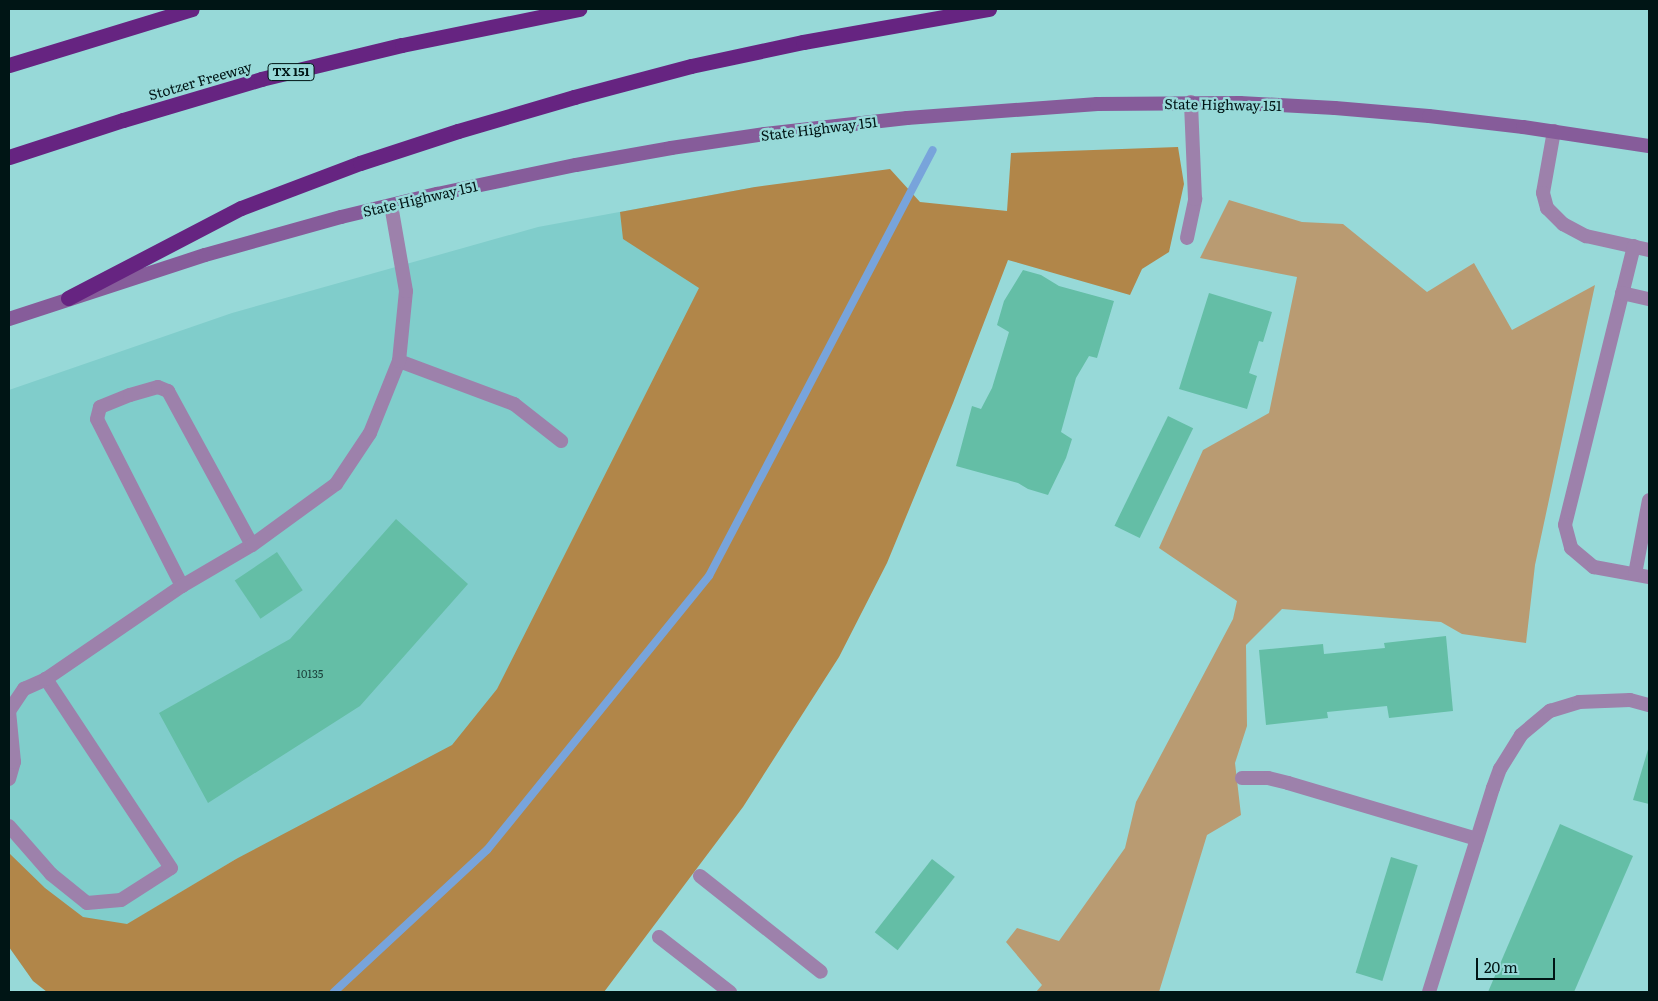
<!DOCTYPE html>
<style>
body{margin:0}
#map{position:relative;width:1658px;height:1001px;overflow:hidden;background:#97d9d8;font-family:Literata,serif}
div>[style]{position:absolute}
.built>*{inset:0;background:#80cdcb}
.green>*{inset:0;background:#b99b72}
.forest>*{inset:0;background:#b18649}
.stream>*{height:8px;margin:-4px;padding:0 4px;transform-origin:4px;border-radius:4px;background:#78a4db}
.building>*{inset:0;background:#64bea6;transform-origin:0 0}
.service>*{height:14px;margin:-7px;padding:0 7px;transform-origin:7px;border-radius:7px;background:#9d81ab}
.secondary>*{height:14px;margin:-7px;padding:0 7px;transform-origin:7px;border-radius:7px;background:#865c9a}
.motorway>*{height:15px;margin:-7.5px;padding:0 7.5px;transform-origin:7.5px;border-radius:7.5px;background:#662481}
span{translate:-50% -50%;white-space:nowrap;text-align:center;line-height:1.15;-webkit-text-stroke:5px #97d9d8;paint-order:stroke}
.number-label{font-size:11px;color:#193f39}
.number-label span{-webkit-text-stroke-width:0}
.shield-label span{padding:1px 4px;background:#97d9d8;border:1px solid;border-radius:4px;-webkit-text-stroke-width:0}
.shield-label{font-size:12px;color:#001515;font-weight:700}
.street-label{font-size:14px;color:#001515}
.frame{position:absolute;inset:0;border:10px solid #001515;pointer-events:none}
.scale{position:absolute;left:1476px;top:958px;width:79px;height:22px;box-sizing:border-box;border:2px solid #001515;border-top:0;padding-left:6px;font-size:15px;line-height:18px;white-space:nowrap;color:#001515;-webkit-text-stroke:4px #97d9d8;paint-order:stroke}
</style>
<div id="map">
<div class="built">
<i style="clip-path:polygon(755px 187px,488px 754px,236px 859px,33px 981px,9px 947px,9px 390px,232px 313px,538px 227px)"></i>
</div>
<div class="green">
<i style="clip-path:polygon(1229px 200px,1302px 222px,1343px 224px,1427px 292px,1474px 263px,1512px 330px,1595px 285px,1535px 565px,1526px 643px,1462px 634px,1441px 622px,1282px 609px,1246px 645px,1247px 726px,1235px 763px,1241px 815px,1207px 835px,1159px 992px,1036px 992px,1042px 985px,1006px 942px,1017px 928px,1059px 941px,1125px 848px,1136px 802px,1233px 619px,1237px 601px,1159px 548px,1203px 450px,1269px 413px,1297px 277px,1200px 258px)"></i>
</div>
<div class="forest">
<i style="clip-path:polygon(1178px 147px,1184px 184px,1169px 252px,1142px 269px,1130px 295px,1008px 260px,953px 403px,887px 563px,839px 657px,743px 807px,604px 992px,47px 992px,33px 981px,9px 947px,9px 853px,45px 888px,83px 917px,127px 924px,236px 859px,452px 745px,497px 689px,699px 288px,623px 239px,620px 212px,755px 187px,890px 169px,920px 202px,1007px 211px,1011px 153px)"></i>
</div>
<div class="stream">
<i style="left:334px;top:992px;width:209px;rotate:-42.9deg"></i>
<i style="left:487px;top:850px;width:353px;rotate:-51deg"></i>
<i style="left:709px;top:576px;width:481px;rotate:-62.3deg"></i>
</div>
<div class="building">
<i style="clip-path:polygon(1023px 270px,1041px 275px,1059px 286px,1114px 301px,1097px 358px,1089px 356px,1076px 378px,1061px 432px,1072px 439px,1066px 458px,1048px 495px,1028px 489px,1018px 483px,956px 466px,972px 406px,981px 409px,992px 388px,1009px 332px,997px 325px,1004px 301px)"></i>
<i style="clip-path:polygon(1209px 293px,1272px 312px,1263px 342px,1259px 341px,1249px 373px,1257px 376px,1247px 409px,1179px 389px)"></i>
<i style="left:1168px;top:416px;width:28px;height:122px;rotate:26deg"></i>
<i style="clip-path:polygon(396px 519px,468px 584px,360px 706px,208px 803px,159px 713px,290px 639px)"></i>
<i style="left:277px;top:552px;width:46px;height:51px;rotate:56deg"></i>
<i style="clip-path:polygon(1446px 636px,1453px 711px,1389px 718px,1387px 706px,1327px 712px,1328px 718px,1266px 725px,1259px 650px,1323px 644px,1324px 654px,1385px 648px,1384px 643px)"></i>
<i style="clip-path:polygon(1649px 746px,1649px 804px,1633px 800px)"></i>
<i style="clip-path:polygon(1560px 824px,1633px 856px,1574px 992px,1488px 992px)"></i>
<i style="left:1391px;top:857px;width:28px;height:121px;rotate:17deg"></i>
<i style="left:932px;top:859px;width:29px;height:93px;rotate:38deg"></i>
</div>
<div class="service">
<i style="left:1554px;top:131px;width:63px;rotate:100.1deg"></i>
<i style="left:1543px;top:193px;width:16px;rotate:75deg"></i>
<i style="left:1547px;top:208px;width:23px;rotate:45deg"></i>
<i style="left:1563px;top:224px;width:26px;rotate:28deg"></i>
<i style="left:1586px;top:236px;width:65px;rotate:12.5deg"></i>
<i style="left:1187px;top:238px;width:40px;rotate:-78deg"></i>
<i style="left:1195px;top:199px;width:97px;rotate:-92.4deg"></i>
<i style="left:1634px;top:246px;width:287px;rotate:103.9deg"></i>
<i style="left:1565px;top:525px;width:24px;rotate:75deg"></i>
<i style="left:1571px;top:548px;width:30px;rotate:40deg"></i>
<i style="left:1594px;top:567px;width:56px;rotate:10.3deg"></i>
<i style="left:1622px;top:293px;width:28px;rotate:13deg"></i>
<i style="left:399px;top:361px;width:123px;rotate:20.5deg"></i>
<i style="left:514px;top:404px;width:60px;rotate:38.2deg"></i>
<i style="left:1635px;top:574px;width:75px;rotate:-79.3deg"></i>
<i style="left:182px;top:586px;width:187px;rotate:-117deg"></i>
<i style="left:97px;top:419px;width:12px;rotate:-76deg"></i>
<i style="left:100px;top:407px;width:32px;rotate:-22deg"></i>
<i style="left:130px;top:395px;width:29px;rotate:-16deg"></i>
<i style="left:158px;top:387px;width:11px;rotate:22deg"></i>
<i style="left:168px;top:391px;width:175px;rotate:61.4deg"></i>
<i style="left:1242px;top:778px;width:26px"></i>
<i style="left:1268px;top:778px;width:21px;rotate:14deg"></i>
<i style="left:1288px;top:783px;width:197px;rotate:16.5deg"></i>
<i style="left:9px;top:779px;width:18px;rotate:-74deg"></i>
<i style="left:14px;top:762px;width:51px;rotate:-95.6deg"></i>
<i style="left:9px;top:711px;width:27px;rotate:-56deg"></i>
<i style="left:24px;top:689px;width:24px;rotate:-24deg"></i>
<i style="left:9px;top:826px;width:64px;rotate:48.8deg"></i>
<i style="left:51px;top:874px;width:46px;rotate:38.9deg"></i>
<i style="left:87px;top:903px;width:34px;rotate:-5deg"></i>
<i style="left:121px;top:900px;width:59px;rotate:-32.6deg"></i>
<i style="left:171px;top:868px;width:227px;rotate:-123.5deg"></i>
<i style="left:46px;top:679px;width:165px;rotate:-34.4deg"></i>
<i style="left:182px;top:586px;width:81px;rotate:-30.4deg"></i>
<i style="left:252px;top:545px;width:104px;rotate:-36deg"></i>
<i style="left:336px;top:484px;width:61px;rotate:-56.3deg"></i>
<i style="left:370px;top:433px;width:78px;rotate:-68.1deg"></i>
<i style="left:399px;top:361px;width:70px;rotate:-84.3deg"></i>
<i style="left:406px;top:291px;width:87px;rotate:-99.9deg"></i>
<i style="left:700px;top:876px;width:154px;rotate:38.4deg"></i>
<i style="left:659px;top:937px;width:90px;rotate:37.8deg"></i>
<i style="left:1429px;top:992px;width:214px;rotate:-72.6deg"></i>
<i style="left:1493px;top:788px;width:20px;rotate:-70deg"></i>
<i style="left:1500px;top:769px;width:40px;rotate:-58deg"></i>
<i style="left:1521px;top:735px;width:38px;rotate:-40deg"></i>
<i style="left:1550px;top:711px;width:30px;rotate:-17deg"></i>
<i style="left:1579px;top:702px;width:51px;rotate:-2.2deg"></i>
<i style="left:1630px;top:700px;width:20px;rotate:15deg"></i>
</div>
<div class="secondary">
<i style="left:9px;top:319px;width:206px;rotate:-18.1deg"></i>
<i style="left:205px;top:255px;width:141px;rotate:-15.6deg"></i>
<i style="left:341px;top:217px;width:99px;rotate:-13.5deg"></i>
<i style="left:437px;top:194px;width:142px;rotate:-11.8deg"></i>
<i style="left:576px;top:165px;width:97px;rotate:-10.1deg"></i>
<i style="left:671px;top:148px;width:95px;rotate:-8.5deg"></i>
<i style="left:765px;top:134px;width:143px;rotate:-6.4deg"></i>
<i style="left:907px;top:118px;width:191px;rotate:-4.2deg"></i>
<i style="left:1097px;top:104px;width:143px;rotate:-0.4deg"></i>
<i style="left:1240px;top:103px;width:95px;rotate:3deg"></i>
<i style="left:1335px;top:108px;width:94px;rotate:4.9deg"></i>
<i style="left:1429px;top:116px;width:95px;rotate:6.7deg"></i>
<i style="left:1523px;top:127px;width:127px;rotate:8.6deg"></i>
</div>
<div class="motorway">
<i style="left:9px;top:65px;width:191px;rotate:-17deg"></i>
<i style="left:9px;top:157px;width:120px;rotate:-18deg"></i>
<i style="left:123px;top:120px;width:144px;rotate:-16.5deg"></i>
<i style="left:261px;top:79px;width:145px;rotate:-13.6deg"></i>
<i style="left:402px;top:45px;width:181px;rotate:-11.5deg"></i>
<i style="left:68px;top:298px;width:195px;rotate:-27.5deg"></i>
<i style="left:241px;top:208px;width:127px;rotate:-20.7deg"></i>
<i style="left:360px;top:163px;width:103px;rotate:-18.1deg"></i>
<i style="left:458px;top:131px;width:121px;rotate:-16.3deg"></i>
<i style="left:574px;top:97px;width:121px;rotate:-14.8deg"></i>
<i style="left:691px;top:66px;width:115px;rotate:-12.1deg"></i>
<i style="left:803px;top:42px;width:189px;rotate:-10.1deg"></i>
</div>
<div class="number-label">
<span style="left:310px;top:673px">10135</span>
</div>
<div class="shield-label">
<span style="left:291px;top:72px">TX 151</span>
</div>
<div class="street-label">
<span style="left:200px;top:80px;rotate:-16deg">Stotzer Freeway</span>
<span style="left:1223px;top:104px;rotate:1deg">State Highway 151</span>
<span style="left:819px;top:128px;rotate:-7deg">State Highway 151</span>
<span style="left:420px;top:198px;rotate:-13deg">State Highway 151</span>
</div>
<div class="frame"></div>
<div class="scale">20 m</div>
</div>
